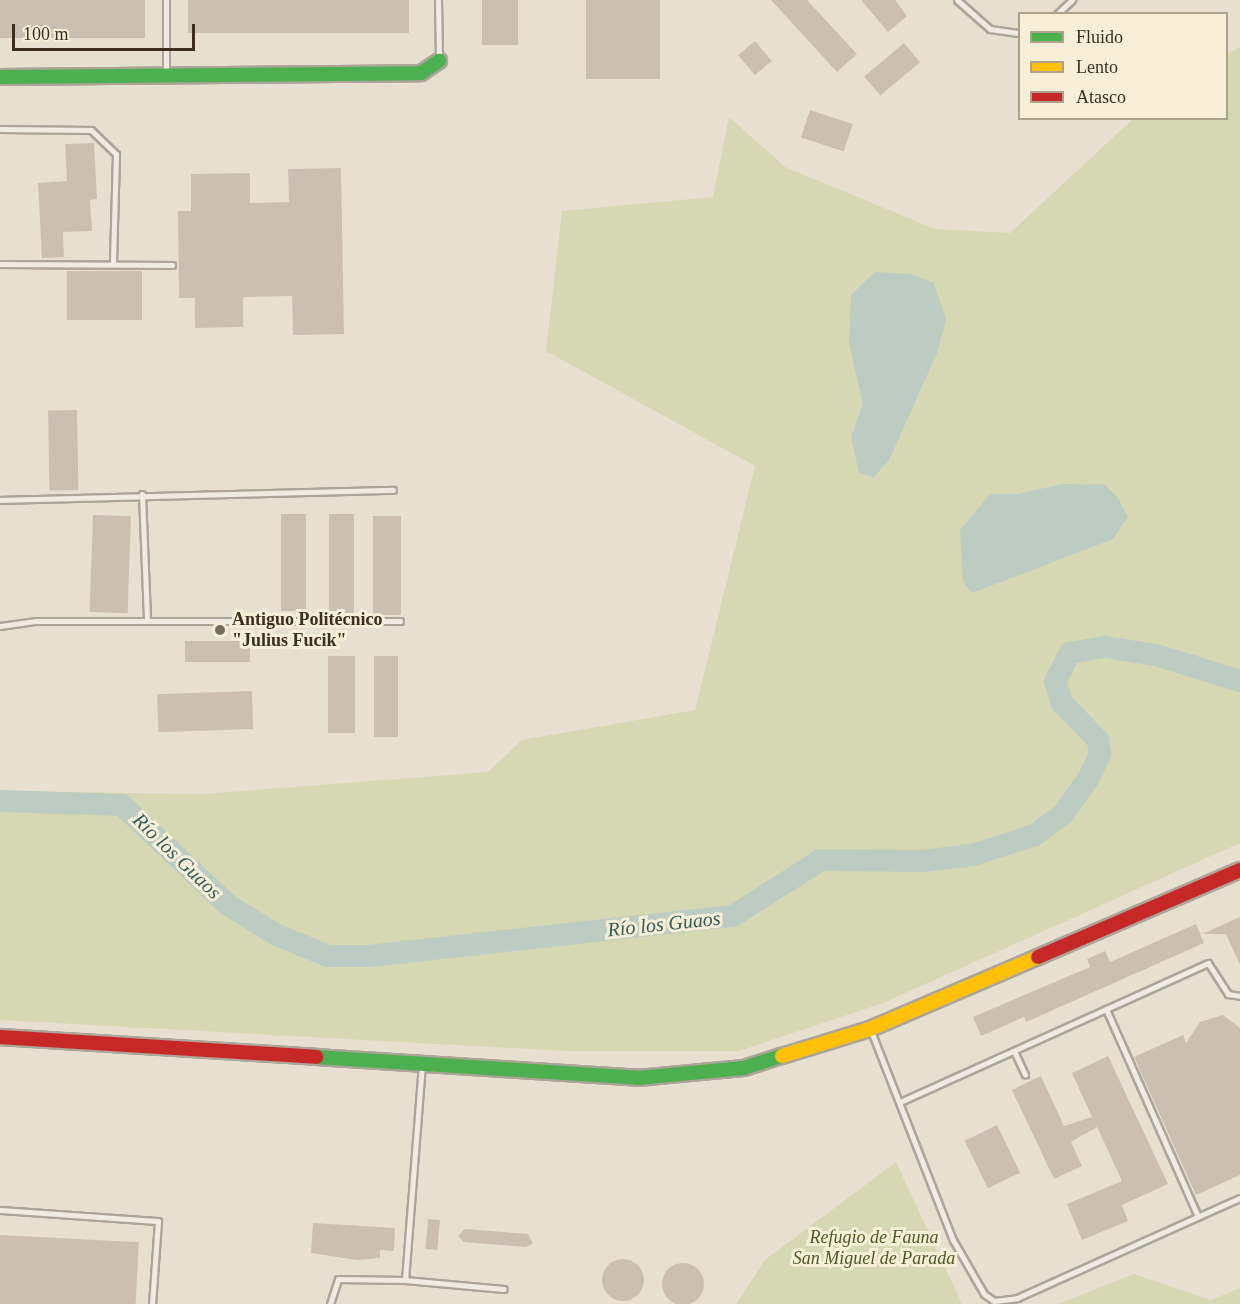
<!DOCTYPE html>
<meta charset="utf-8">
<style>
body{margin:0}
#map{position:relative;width:1240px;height:1304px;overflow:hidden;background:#e7e0d1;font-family:Georgia,serif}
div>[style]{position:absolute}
.green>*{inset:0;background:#d6d7b3}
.water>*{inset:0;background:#bcccc2}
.river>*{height:22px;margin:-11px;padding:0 11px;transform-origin:11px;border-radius:11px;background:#bcccc2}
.building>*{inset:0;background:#cbbfb2;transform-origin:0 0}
.round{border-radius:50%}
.roads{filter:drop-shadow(2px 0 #ada599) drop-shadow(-2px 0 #ada599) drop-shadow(0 2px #ada599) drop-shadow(0 -2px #ada599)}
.lane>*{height:5px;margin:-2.5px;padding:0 2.5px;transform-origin:2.5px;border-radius:2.5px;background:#efebe3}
.fast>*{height:14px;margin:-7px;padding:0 7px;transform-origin:7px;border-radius:7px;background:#4caf50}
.slow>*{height:14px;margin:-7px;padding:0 7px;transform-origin:7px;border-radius:7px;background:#ffc107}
.jam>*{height:14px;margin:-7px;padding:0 7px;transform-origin:7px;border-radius:7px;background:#c62828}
.dots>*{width:16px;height:16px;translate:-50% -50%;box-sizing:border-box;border:3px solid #f7eed8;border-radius:50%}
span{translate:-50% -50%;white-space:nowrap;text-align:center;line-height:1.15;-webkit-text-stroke:6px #f7eed8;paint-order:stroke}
.poi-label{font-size:18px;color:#3d2e20;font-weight:700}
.left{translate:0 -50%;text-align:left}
.park-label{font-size:18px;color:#4d5a26;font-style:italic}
.water-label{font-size:20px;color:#2f5d5a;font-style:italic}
.legend{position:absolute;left:1018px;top:12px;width:210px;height:108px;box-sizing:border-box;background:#f7eed8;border:2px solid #ada18e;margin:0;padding:8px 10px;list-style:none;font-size:18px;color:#3d2e20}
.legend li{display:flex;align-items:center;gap:12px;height:30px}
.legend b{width:30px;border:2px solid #ada18e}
.scale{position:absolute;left:12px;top:24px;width:183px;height:27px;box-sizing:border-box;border:3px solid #3d2e20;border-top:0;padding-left:8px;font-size:18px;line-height:21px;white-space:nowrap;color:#3d2e20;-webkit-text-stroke:4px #f7eed8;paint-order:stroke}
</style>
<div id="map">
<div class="green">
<i style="clip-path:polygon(1240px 47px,1240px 843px,883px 1003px,739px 1051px,566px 1051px,0 1020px,0 791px,203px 794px,488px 772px,522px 740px,695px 710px,755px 466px,546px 351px,562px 211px,713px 197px,729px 117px,785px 167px,935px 229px,1010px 233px,1133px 119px,1226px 118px,1227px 54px)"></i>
<i style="clip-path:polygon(896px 1162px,962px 1304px,736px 1304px,765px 1260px)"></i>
<i style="clip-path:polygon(1134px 1274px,1211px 1300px,1240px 1288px,1240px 1304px,1059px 1304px)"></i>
</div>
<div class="water">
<i style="clip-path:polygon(875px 272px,911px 274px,933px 282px,946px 319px,938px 351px,889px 460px,874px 477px,859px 473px,851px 436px,863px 405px,849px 343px,851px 295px)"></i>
<i style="clip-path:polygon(1063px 484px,1105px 485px,1118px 498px,1128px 517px,1113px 539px,972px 593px,963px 582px,960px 530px,990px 494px,1017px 494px)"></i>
</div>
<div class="river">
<i style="left:0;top:801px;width:122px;rotate:1.9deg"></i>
<i style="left:122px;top:805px;width:146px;rotate:43.3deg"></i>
<i style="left:228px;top:905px;width:57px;rotate:31.5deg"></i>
<i style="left:277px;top:935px;width:55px;rotate:22.4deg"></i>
<i style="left:328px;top:956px;width:41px"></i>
<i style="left:369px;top:956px;width:366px;rotate:-6.3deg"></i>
<i style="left:733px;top:916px;width:104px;rotate:-32.5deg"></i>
<i style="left:821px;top:860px;width:101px;rotate:0.6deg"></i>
<i style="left:922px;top:861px;width:51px;rotate:-6.7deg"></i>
<i style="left:973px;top:855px;width:65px;rotate:-17.9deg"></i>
<i style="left:1035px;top:835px;width:35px;rotate:-37deg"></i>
<i style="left:1063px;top:814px;width:43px;rotate:-54.5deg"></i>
<i style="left:1088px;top:779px;width:28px;rotate:-64deg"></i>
<i style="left:1100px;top:754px;width:14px;rotate:-98deg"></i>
<i style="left:1098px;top:740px;width:52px;rotate:-134.2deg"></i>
<i style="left:1062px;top:703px;width:22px;rotate:-108deg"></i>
<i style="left:1055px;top:682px;width:33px;rotate:-63deg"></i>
<i style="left:1070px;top:653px;width:36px;rotate:-10deg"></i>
<i style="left:1105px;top:647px;width:52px;rotate:8.9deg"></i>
<i style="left:1156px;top:655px;width:88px;rotate:17.2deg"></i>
</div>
<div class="building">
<i style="left:0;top:0;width:145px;height:38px"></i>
<i style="left:188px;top:0;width:221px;height:33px"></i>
<i style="left:482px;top:0;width:36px;height:45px"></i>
<i style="left:586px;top:0;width:74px;height:79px"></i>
<i style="clip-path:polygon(771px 0,807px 0,857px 54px,837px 72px)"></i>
<i style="clip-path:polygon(861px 0,895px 0,907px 16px,888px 32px)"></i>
<i style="left:755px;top:41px;width:26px;height:22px;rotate:50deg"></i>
<i style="left:904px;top:43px;width:25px;height:52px;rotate:50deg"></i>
<i style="left:810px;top:110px;width:45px;height:29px;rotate:18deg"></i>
<i style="clip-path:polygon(94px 143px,97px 199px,90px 200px,92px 231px,63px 232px,64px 257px,42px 258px,38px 183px,67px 181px,65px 144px)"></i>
<i style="clip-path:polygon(341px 168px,344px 334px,293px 335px,292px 296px,243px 297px,243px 327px,195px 328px,195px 298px,179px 298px,178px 211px,191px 211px,191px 174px,250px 173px,250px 203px,289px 202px,288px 169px)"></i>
<i style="left:142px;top:271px;width:49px;height:75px;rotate:90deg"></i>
<i style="left:77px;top:410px;width:80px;height:29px;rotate:89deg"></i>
<i style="left:281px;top:514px;width:25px;height:97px"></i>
<i style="left:329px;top:514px;width:25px;height:99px"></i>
<i style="left:93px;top:515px;width:38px;height:97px;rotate:2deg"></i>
<i style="left:373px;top:516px;width:28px;height:99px"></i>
<i style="left:185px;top:641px;width:65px;height:21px"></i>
<i style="left:328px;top:656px;width:27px;height:77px"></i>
<i style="left:374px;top:656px;width:24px;height:81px"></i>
<i style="left:252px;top:691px;width:38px;height:95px;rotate:88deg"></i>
<i style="clip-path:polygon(1240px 917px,1240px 965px,1226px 934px,1202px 934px)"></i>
<i style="clip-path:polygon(1196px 924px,1204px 943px,1026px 1022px,1024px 1017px,981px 1036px,973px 1017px,1090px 967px,1087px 959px,1105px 951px,1110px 962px)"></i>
<i style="clip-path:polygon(1223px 1015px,1240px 1028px,1240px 1175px,1196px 1195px,1134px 1057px,1183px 1035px,1186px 1043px,1200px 1022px)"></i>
<i style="clip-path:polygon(1108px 1056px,1168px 1184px,1122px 1205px,1128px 1221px,1082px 1240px,1067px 1204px,1122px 1181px,1097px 1127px,1071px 1142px,1082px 1166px,1054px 1179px,1012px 1090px,1041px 1076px,1064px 1126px,1092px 1117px,1072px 1073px)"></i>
<i style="left:997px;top:1125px;width:53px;height:36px;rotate:64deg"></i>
<i style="left:428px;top:1219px;width:12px;height:30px;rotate:5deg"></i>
<i style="clip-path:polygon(313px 1223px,395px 1228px,394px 1251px,380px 1250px,380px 1258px,357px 1260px,311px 1253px)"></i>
<i style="clip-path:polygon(465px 1229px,528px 1234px,533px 1243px,526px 1247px,464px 1242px,458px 1236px)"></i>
<i style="left:0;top:1235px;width:139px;height:69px;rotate:3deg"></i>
<i class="round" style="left:602px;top:1259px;width:42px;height:42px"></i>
<i class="round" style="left:662px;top:1263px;width:42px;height:42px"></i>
</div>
<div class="roads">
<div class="lane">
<i style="left:166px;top:0;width:73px;rotate:90deg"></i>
<i style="left:438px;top:0;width:58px;rotate:89deg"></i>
<i style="left:957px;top:0;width:44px;rotate:41.3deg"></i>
<i style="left:990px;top:29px;width:30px;rotate:8deg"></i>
<i style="left:1057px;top:14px;width:21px;rotate:-43deg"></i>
<i style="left:0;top:129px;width:91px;rotate:0.6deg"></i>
<i style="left:91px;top:130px;width:35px;rotate:44deg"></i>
<i style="left:116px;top:154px;width:110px;rotate:91.6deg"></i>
<i style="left:0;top:264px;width:172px;rotate:0.3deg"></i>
<i style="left:142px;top:494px;width:127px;rotate:87.7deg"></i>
<i style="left:0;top:500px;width:393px;rotate:-1.5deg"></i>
<i style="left:0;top:626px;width:35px;rotate:-8deg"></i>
<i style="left:35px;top:621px;width:365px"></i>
<i style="left:1106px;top:1009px;width:227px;rotate:66.1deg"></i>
<i style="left:871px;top:1031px;width:225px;rotate:68.6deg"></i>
<i style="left:953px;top:1240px;width:62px;rotate:60.1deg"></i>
<i style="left:984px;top:1294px;width:12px;rotate:35deg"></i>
<i style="left:994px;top:1301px;width:23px;rotate:-7deg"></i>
<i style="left:1017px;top:1298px;width:244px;rotate:-24.2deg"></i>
<i style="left:1014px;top:1051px;width:26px;rotate:65deg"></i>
<i style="left:900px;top:1102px;width:338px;rotate:-24.3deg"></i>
<i style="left:1208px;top:963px;width:37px;rotate:57deg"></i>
<i style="left:1228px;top:994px;width:12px;rotate:9deg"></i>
<i style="left:0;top:1210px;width:158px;rotate:4deg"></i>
<i style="left:158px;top:1221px;width:83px;rotate:94.1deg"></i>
<i style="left:405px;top:1280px;width:99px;rotate:5.2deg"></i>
<i style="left:330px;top:1304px;width:26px;rotate:-72deg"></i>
<i style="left:338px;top:1279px;width:67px;rotate:0.9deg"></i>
<i style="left:405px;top:1280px;width:215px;rotate:-85.5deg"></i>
</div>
<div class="fast">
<i style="left:0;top:77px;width:421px;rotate:-0.5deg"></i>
<i style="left:421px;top:73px;width:22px;rotate:-34deg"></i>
<i style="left:316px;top:1057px;width:323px;rotate:3.7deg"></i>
<i style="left:638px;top:1078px;width:106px;rotate:-5.4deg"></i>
<i style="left:744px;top:1068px;width:40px;rotate:-18deg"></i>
</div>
<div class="slow">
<i style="left:782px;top:1056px;width:92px;rotate:-17.1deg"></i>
<i style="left:870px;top:1029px;width:183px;rotate:-23.2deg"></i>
</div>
<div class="jam">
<i style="left:1038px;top:957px;width:220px;rotate:-23.3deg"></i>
<i style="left:0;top:1037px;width:317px;rotate:3.6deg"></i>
</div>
</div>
<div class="dots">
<i style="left:220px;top:630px;background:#786c5e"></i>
</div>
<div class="poi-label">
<span class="left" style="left:232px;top:630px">Antiguo Politécnico<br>"Julius Fucik"</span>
</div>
<div class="park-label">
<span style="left:874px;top:1248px">Refugio de Fauna<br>San Miguel de Parada</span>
</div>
<div class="water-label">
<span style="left:177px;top:856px;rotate:44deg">Río los Guaos</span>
<span style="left:664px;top:924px;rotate:-6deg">Río los Guaos</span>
</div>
<ul class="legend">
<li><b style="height:8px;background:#4caf50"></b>Fluido</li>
<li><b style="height:8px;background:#ffc107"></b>Lento</li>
<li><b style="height:8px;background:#c62828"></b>Atasco</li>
</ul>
<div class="scale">100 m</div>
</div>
